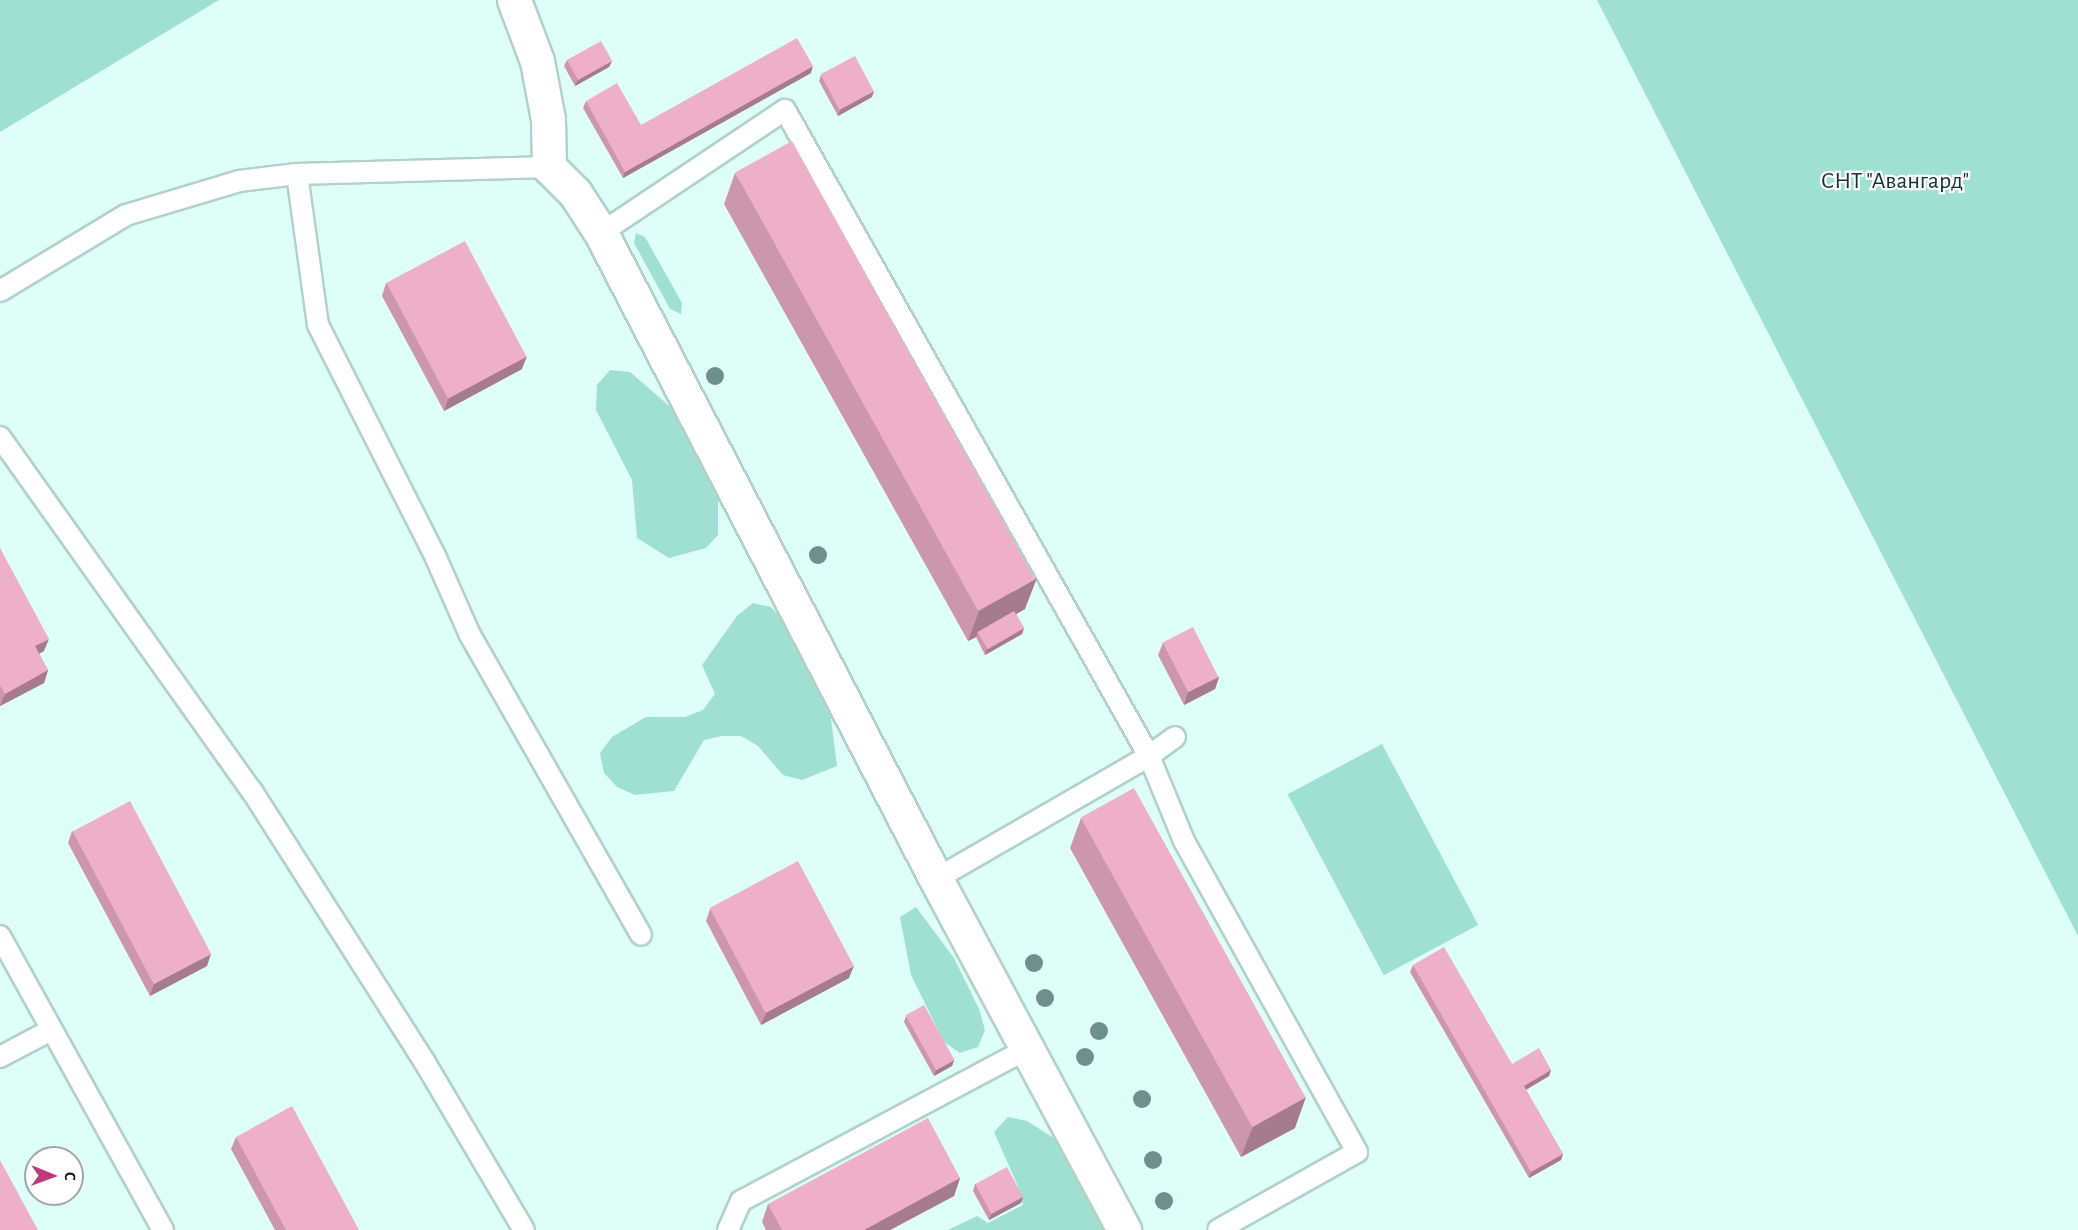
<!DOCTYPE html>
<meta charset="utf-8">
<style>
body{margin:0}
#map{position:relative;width:2078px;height:1230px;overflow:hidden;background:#ddfff7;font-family:"Alegreya Sans",sans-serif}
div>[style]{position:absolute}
.green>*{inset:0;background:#a0e0d3;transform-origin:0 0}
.roads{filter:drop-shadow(2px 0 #b1d1ca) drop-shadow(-2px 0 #b1d1ca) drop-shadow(0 2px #b1d1ca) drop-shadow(0 -2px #b1d1ca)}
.service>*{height:20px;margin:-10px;padding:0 10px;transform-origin:10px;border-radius:10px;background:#fff}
.minor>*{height:33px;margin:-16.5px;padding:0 16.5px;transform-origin:16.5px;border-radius:16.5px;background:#fff}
.trees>*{width:18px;height:18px;margin:-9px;border-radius:50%;background:#6d908a}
.wall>*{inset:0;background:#cc97aa}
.shaded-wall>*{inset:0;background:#a67b8b}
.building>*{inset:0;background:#edb0c6;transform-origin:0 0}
span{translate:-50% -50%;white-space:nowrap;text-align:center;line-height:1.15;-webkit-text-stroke:4.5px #fff;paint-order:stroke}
.park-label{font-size:24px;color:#123630}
.north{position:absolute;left:24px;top:1146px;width:60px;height:60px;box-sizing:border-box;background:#fff;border:2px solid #a1a6a5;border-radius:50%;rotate:91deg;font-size:16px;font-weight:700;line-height:24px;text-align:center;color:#14201e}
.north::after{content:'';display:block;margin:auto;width:21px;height:27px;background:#bf3878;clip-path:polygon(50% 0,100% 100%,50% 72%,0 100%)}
</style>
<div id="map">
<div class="green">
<i style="clip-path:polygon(0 0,219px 0,0 132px)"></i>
<i style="clip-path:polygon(1597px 0,2078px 0,2078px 936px)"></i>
<i style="clip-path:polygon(636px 233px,645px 237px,682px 303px,681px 314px,670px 309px,634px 243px)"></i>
<i style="clip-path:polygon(610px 370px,630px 372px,674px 410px,706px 461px,718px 499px,718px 535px,706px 548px,669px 558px,637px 538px,632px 480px,596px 410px,597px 385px)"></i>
<i style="clip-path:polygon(753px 603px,771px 607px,785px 623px,830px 711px,837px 766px,802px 780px,783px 775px,758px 746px,741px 736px,722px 736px,704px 740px,674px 791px,635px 795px,617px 787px,604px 773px,600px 753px,612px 737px,646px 717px,685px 717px,703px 710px,715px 694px,702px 665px,737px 616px)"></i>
<i style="left:1382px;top:744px;width:205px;height:107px;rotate:62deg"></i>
<i style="clip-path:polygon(916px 907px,954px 958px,979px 1009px,985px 1030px,978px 1047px,960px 1053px,944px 1042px,911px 975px,900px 917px)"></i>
<i style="clip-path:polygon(1008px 1117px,1027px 1121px,1060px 1142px,1105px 1230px,948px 1230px,977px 1216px,988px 1223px,1023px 1205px,1017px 1184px,994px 1132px)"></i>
</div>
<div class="roads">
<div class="service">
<i style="left:297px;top:174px;width:152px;rotate:82.1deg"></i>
<i style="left:318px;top:325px;width:261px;rotate:63.1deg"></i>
<i style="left:436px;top:558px;width:84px;rotate:66.2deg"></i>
<i style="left:470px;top:635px;width:345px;rotate:60.3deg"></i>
<i style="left:601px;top:233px;width:221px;rotate:-33.8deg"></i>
<i style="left:785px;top:110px;width:741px;rotate:60.6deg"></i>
<i style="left:1149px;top:756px;width:92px;rotate:67.6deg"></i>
<i style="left:1184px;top:841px;width:356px;rotate:60.9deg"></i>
<i style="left:1357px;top:1152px;width:159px;rotate:150.7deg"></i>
<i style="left:0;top:291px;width:147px;rotate:-31.1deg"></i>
<i style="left:126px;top:215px;width:118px;rotate:-16.7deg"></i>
<i style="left:239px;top:181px;width:58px;rotate:-6.9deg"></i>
<i style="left:297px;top:174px;width:252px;rotate:-1.6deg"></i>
<i style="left:0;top:437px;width:435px;rotate:54.6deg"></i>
<i style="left:252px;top:791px;width:320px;rotate:57.5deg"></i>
<i style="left:424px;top:1061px;width:196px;rotate:59.4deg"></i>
<i style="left:936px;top:879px;width:246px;rotate:-30deg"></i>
<i style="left:1149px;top:756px;width:32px;rotate:-36deg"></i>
<i style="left:0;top:936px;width:336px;rotate:61deg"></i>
<i style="left:0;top:1057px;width:58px;rotate:-27.9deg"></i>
<i style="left:728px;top:1230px;width:32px;rotate:-66deg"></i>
<i style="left:741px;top:1201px;width:324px;rotate:-28deg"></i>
</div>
<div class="minor">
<i style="left:514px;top:0;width:65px;rotate:69.3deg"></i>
<i style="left:537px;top:61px;width:59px;rotate:79.3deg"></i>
<i style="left:548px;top:119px;width:48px;rotate:88.8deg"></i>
<i style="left:549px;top:167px;width:37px;rotate:45deg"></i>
<i style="left:575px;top:193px;width:48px;rotate:57deg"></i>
<i style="left:601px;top:233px;width:728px;rotate:62.59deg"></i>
<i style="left:936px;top:879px;width:398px;rotate:61.8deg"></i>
</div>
</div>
<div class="trees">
<i style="left:715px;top:376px"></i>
<i style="left:818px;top:555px"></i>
<i style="left:1034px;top:963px"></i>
<i style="left:1045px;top:998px"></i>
<i style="left:1099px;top:1031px"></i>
<i style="left:1085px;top:1057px"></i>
<i style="left:1142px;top:1099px"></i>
<i style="left:1153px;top:1160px"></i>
<i style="left:1164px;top:1201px"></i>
</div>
<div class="wall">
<i style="clip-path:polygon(567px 60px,612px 61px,609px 67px,575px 86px,564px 66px)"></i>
<i style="clip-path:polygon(811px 73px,623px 178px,583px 108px,586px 101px,641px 125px)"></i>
<i style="clip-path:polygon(821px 75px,872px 97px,838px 116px,819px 81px)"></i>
<i style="clip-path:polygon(735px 173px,1025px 609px,1016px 614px,1024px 628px,1022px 634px,985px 655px,976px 637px,968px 641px,724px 204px)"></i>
<i style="clip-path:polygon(386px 283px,522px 369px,444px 411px,382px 296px)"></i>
<i style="clip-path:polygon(0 548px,44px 651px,39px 654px,48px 670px,44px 683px,0 706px)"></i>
<i style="clip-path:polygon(1163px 643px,1219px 677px,1215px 689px,1184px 705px,1158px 655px)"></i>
<i style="clip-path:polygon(1081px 818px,1295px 1128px,1241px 1157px,1070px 848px)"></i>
<i style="clip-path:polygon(72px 831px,207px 966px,150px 996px,68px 843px)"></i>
<i style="clip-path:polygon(710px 909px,849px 978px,761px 1025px,706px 921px)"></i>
<i style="clip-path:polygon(1413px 965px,1512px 1064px,1551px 1070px,1549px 1076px,1526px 1090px,1563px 1154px,1561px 1160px,1529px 1178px,1410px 972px)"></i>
<i style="clip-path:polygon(906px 1016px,954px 1060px,952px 1066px,934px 1076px,904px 1022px)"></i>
<i style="clip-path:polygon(236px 1137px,359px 1230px,275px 1230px,231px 1149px)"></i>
<i style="clip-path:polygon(960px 1178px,954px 1196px,890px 1230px,766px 1230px,762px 1222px,768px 1204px)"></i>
<i style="clip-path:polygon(975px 1184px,1023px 1197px,1021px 1203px,989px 1220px,973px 1191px)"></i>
</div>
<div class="shaded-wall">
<i style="clip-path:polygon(612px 61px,609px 67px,575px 86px,578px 80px)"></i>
<i style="clip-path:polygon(813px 66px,811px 73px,623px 178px,625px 172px)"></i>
<i style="clip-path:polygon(874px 91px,872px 97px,838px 116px,840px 110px)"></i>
<i style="clip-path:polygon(527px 356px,522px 369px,444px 411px,448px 399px)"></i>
<i style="clip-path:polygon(1037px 578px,1025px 609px,980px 635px,978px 632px,976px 637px,968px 641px,979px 611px)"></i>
<i style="clip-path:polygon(1024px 628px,1022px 634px,985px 655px,987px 649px)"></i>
<i style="clip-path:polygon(49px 639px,44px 651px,31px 658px,35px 646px)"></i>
<i style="clip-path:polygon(48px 670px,44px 683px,0 706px,5px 694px)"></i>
<i style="clip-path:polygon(1219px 677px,1215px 689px,1184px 705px,1188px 692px)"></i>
<i style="clip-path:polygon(211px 954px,207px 966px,150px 996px,154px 984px)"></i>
<i style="clip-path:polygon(854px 966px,849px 978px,761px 1025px,766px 1013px)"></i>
<i style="clip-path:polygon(954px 1060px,952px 1066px,934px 1076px,936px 1070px)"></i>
<i style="clip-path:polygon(1551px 1070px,1549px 1076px,1522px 1092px,1524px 1086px)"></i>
<i style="clip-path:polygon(1306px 1097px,1295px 1128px,1241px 1157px,1253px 1126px)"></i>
<i style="clip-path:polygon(1563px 1154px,1561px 1160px,1529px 1178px,1531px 1172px)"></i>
<i style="clip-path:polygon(960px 1178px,954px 1196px,890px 1230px,864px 1230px)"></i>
<i style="clip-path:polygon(1023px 1197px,1021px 1203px,989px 1220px,991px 1214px)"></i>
</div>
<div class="building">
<i style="clip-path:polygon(797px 38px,813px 66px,625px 172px,586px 101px,617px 83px,641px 125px)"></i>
<i style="left:601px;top:41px;width:23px;height:39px;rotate:61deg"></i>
<i style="left:855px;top:56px;width:40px;height:39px;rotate:62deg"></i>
<i style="left:792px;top:141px;width:501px;height:65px;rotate:61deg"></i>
<i style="left:465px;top:241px;width:131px;height:89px;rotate:62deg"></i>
<i style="clip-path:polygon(0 548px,49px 639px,35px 646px,48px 670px,5px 694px,0 685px)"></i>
<i style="left:1014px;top:611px;width:20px;height:42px;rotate:60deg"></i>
<i style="left:1193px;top:627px;width:56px;height:34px;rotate:63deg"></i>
<i style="left:1134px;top:788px;width:354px;height:61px;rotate:61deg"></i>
<i style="left:130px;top:801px;width:173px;height:65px;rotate:62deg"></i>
<i style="left:798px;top:861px;width:119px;height:100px;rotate:62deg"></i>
<i style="clip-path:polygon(1444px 947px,1512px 1064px,1539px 1048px,1551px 1070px,1524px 1086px,1563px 1154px,1531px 1172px,1413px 965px)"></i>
<i style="left:924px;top:1005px;width:63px;height:21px;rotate:61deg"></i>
<i style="clip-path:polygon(292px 1106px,359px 1230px,286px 1230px,236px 1137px)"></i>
<i style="clip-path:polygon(928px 1118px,960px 1178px,864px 1230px,782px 1230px,768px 1204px)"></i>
<i style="clip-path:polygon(0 1160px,38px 1230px,0 1230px)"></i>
<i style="left:1007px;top:1167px;width:34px;height:36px;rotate:62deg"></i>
</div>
<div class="park-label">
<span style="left:1895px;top:182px">СНТ "Авангард"</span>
</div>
<div class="north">С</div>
</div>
